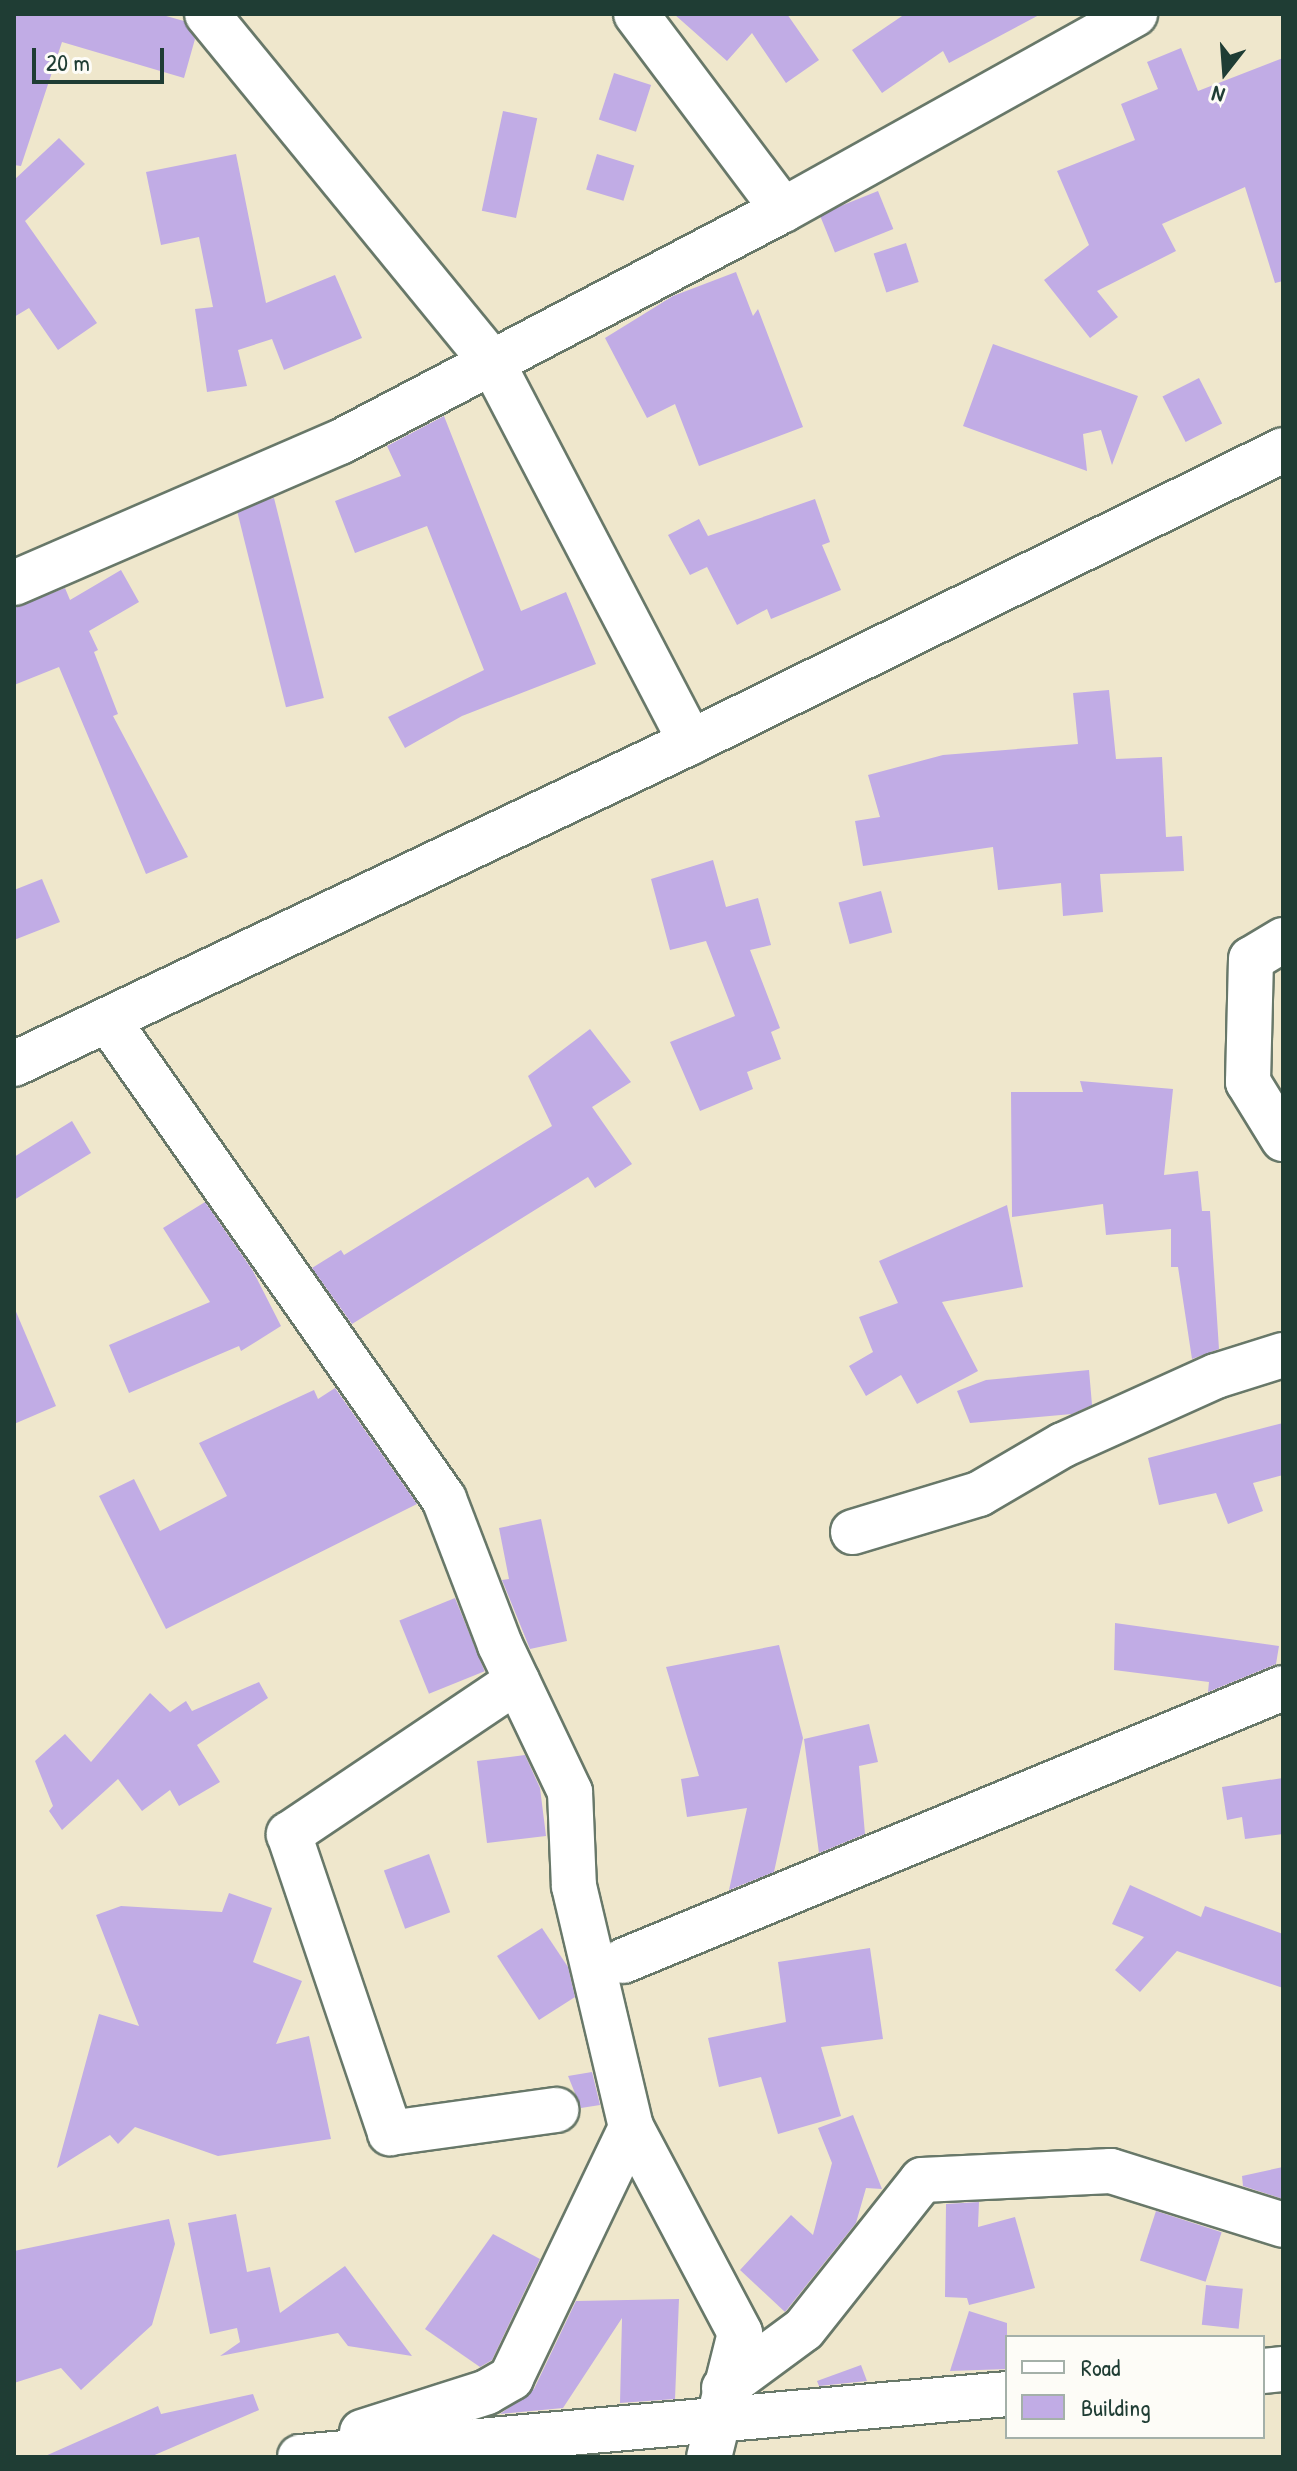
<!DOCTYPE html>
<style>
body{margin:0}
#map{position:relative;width:1297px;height:2471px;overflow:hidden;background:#efe7cc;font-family:"Patrick Hand",sans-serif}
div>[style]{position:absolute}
.building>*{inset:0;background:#c1ace5;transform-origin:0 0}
.roads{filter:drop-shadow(2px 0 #687869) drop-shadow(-2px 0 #687869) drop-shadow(0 2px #687869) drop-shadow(0 -2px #687869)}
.minor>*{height:44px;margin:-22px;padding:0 22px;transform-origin:22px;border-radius:22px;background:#fff}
span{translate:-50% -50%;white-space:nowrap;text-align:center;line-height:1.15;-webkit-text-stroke:6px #fdfcf7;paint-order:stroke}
.frame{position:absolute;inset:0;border:16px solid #1f3d34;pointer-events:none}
.legend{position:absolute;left:1005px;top:2335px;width:260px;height:104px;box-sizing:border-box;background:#fdfcf7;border:2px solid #a4b0a9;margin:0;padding:10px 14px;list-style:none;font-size:24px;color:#1f3d34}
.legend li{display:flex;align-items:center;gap:16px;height:40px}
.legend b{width:40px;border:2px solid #a4b0a9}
.north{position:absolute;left:1185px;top:32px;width:80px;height:80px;-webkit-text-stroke:6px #fdfcf7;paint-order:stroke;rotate:197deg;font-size:22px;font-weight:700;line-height:32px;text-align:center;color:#1f3d34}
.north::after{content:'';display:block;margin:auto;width:28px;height:36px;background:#1f3d34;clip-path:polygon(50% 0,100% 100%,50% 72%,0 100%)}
.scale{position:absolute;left:32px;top:48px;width:132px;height:36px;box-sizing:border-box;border:4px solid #1f3d34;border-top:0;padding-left:10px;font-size:24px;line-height:28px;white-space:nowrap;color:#1f3d34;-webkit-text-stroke:6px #fdfcf7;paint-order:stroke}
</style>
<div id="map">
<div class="building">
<i style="clip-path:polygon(14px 14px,159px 14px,184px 21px,195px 39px,184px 78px,62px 42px,21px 166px,14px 165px)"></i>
<i style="clip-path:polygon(674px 14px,787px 14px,819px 60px,786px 83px,752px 33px,727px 61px)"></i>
<i style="clip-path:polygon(905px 14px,1041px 14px,949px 63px,943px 51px,882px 93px,852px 50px)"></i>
<i style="clip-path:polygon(1181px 48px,1198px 91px,1283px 58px,1283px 281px,1275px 283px,1245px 187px,1162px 224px,1176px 251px,1097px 291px,1118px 317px,1090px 338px,1044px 280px,1089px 245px,1057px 171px,1135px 140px,1121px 104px,1158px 89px,1147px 62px)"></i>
<i style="left:614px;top:73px;width:39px;height:49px;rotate:18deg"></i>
<i style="left:503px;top:111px;width:35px;height:102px;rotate:12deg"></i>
<i style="clip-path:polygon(59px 138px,85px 164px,25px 221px,97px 323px,58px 350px,29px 308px,14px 317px,14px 180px)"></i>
<i style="clip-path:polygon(236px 154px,266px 303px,335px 275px,362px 338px,284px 370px,272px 339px,238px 350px,247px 386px,207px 392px,195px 309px,213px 307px,199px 237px,161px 245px,146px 172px)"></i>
<i style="left:597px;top:154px;width:39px;height:37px;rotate:17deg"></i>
<i style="left:878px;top:191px;width:41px;height:63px;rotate:68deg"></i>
<i style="left:906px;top:243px;width:41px;height:34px;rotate:72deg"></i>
<i style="clip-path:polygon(736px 272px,753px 316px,758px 309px,803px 427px,699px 466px,675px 404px,647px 418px,605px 338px,673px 296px)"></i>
<i style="clip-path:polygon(993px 344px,1138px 396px,1112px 465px,1101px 430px,1083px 434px,1087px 471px,963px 426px)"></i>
<i style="left:1199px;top:378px;width:51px;height:41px;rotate:63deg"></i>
<i style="clip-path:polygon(444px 416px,521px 611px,566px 592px,596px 664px,462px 716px,405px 748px,388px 717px,484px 670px,427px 526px,355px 553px,335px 501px,401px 476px,387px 446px)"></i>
<i style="left:274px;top:498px;width:206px;height:39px;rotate:76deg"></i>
<i style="clip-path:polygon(815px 499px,830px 542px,822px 545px,841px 590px,771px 619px,767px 609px,737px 625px,707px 567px,690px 575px,668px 535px,699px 519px,708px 536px)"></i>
<i style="clip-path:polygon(121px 570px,139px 602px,89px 631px,98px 650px,94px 652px,118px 714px,113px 716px,188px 857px,146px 874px,59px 667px,14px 685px,14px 608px,65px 588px,70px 600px)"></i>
<i style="clip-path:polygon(1109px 690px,1116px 759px,1162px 757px,1166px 837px,1182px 836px,1184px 871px,1100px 874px,1103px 912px,1063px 916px,1061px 883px,998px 890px,993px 847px,863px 866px,855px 821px,880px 817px,868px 775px,943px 755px,1078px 744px,1073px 693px)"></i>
<i style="clip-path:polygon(713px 860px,726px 907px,758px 898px,771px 945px,750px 950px,780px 1028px,771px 1032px,781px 1059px,747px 1072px,753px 1089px,700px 1111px,670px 1042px,735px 1016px,706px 941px,670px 950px,651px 879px)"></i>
<i style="clip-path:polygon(42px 879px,60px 922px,14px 940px,14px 890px)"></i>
<i style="left:881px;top:891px;width:43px;height:44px;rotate:75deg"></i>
<i style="clip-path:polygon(590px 1029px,631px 1082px,592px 1107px,632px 1164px,595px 1188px,588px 1177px,352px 1324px,312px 1268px,341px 1250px,344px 1255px,552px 1126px,528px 1076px)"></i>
<i style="clip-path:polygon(1080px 1081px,1173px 1089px,1164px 1175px,1198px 1171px,1202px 1211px,1210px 1211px,1219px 1349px,1192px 1359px,1178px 1267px,1171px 1267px,1171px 1229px,1106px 1235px,1103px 1204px,1012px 1217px,1011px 1092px,1083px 1092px)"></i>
<i style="clip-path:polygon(72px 1121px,91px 1153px,14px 1200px,14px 1157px)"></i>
<i style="clip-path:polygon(205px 1202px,253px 1271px,281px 1326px,241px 1351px,239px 1346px,129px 1393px,109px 1345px,210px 1302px,163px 1228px)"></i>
<i style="clip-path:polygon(1007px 1205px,1023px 1287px,942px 1302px,978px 1371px,917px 1404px,901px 1375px,866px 1396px,849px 1366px,873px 1352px,859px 1317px,898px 1303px,879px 1261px)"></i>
<i style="clip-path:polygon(14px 1307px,56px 1406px,14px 1424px)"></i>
<i style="clip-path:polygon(1089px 1370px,1092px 1405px,1072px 1414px,970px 1423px,957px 1391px,986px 1380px)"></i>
<i style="clip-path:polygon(335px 1388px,417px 1504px,166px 1629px,99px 1496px,134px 1479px,160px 1531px,227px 1496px,199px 1443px,314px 1390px,318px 1399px)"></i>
<i style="clip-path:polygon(1283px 1423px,1283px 1475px,1253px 1483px,1263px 1511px,1228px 1524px,1216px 1493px,1159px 1505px,1148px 1458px)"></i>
<i style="clip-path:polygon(541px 1519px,567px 1641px,530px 1649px,502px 1580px,509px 1579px,499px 1528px)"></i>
<i style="left:455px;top:1598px;width:79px;height:60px;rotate:68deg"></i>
<i style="clip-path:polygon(1115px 1623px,1279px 1646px,1276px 1664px,1208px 1692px,1209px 1682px,1114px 1670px)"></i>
<i style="clip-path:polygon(779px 1645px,803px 1738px,774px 1872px,729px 1890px,747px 1808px,687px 1817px,681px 1779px,699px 1776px,666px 1667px)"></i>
<i style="clip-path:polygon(259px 1682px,268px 1698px,197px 1745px,220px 1782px,179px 1806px,170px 1790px,142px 1811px,118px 1779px,62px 1830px,49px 1811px,53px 1806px,35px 1761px,65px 1734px,91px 1762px,150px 1693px,170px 1712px,186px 1701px,192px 1711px)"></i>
<i style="clip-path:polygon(869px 1724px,878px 1762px,859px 1766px,865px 1834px,819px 1853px,804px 1739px)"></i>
<i style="clip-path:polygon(525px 1755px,540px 1788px,546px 1836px,487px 1843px,477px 1761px)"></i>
<i style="clip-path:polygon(1283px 1778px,1283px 1834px,1245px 1839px,1242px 1817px,1227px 1820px,1222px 1787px)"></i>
<i style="left:429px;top:1854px;width:62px;height:48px;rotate:70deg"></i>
<i style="clip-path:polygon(1130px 1885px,1201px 1917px,1205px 1906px,1283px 1934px,1283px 1988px,1177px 1951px,1140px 1992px,1115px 1970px,1144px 1937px,1112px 1924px)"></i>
<i style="clip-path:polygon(229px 1893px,272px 1908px,253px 1962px,302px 1981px,276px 2044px,309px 2036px,331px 2139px,218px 2156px,135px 2127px,118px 2144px,110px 2135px,57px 2168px,99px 2014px,139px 2026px,96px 1915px,121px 1906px,222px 1912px)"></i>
<i style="clip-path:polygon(542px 1928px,568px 1967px,575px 1997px,539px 2020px,497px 1956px)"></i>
<i style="clip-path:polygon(870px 1948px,883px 2039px,821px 2047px,841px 2116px,778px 2134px,761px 2077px,719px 2087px,708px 2038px,786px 2022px,778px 1962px)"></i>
<i style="clip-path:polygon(592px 2072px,600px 2105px,581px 2108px,568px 2076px)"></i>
<i style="clip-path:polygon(853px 2115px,882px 2189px,866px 2188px,856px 2223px,785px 2312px,740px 2270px,791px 2215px,813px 2235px,832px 2163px,818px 2128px)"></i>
<i style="clip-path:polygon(1283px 2167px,1283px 2199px,1243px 2186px,1242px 2176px)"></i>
<i style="clip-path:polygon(979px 2202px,978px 2227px,1015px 2217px,1035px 2288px,969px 2305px,967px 2298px,945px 2297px,946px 2204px)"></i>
<i style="left:1156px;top:2211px;width:69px;height:52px;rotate:18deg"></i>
<i style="clip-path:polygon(236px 2214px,247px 2272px,270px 2267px,280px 2313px,345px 2266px,412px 2356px,348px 2346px,338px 2333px,220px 2356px,240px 2342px,237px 2328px,210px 2334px,188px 2223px)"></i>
<i style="clip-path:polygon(169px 2219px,175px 2244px,152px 2325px,81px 2390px,61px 2368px,14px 2383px,14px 2251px)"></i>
<i style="clip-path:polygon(493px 2234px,540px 2259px,492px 2360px,480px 2367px,425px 2329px)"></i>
<i style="left:1206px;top:2285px;width:37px;height:40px;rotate:6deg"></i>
<i style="clip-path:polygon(679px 2299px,675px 2399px,620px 2403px,622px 2318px,563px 2408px,500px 2414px,534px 2389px,576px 2301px)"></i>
<i style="clip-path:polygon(969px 2311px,1007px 2323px,1007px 2369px,950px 2371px)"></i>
<i style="clip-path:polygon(861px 2365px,867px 2381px,819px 2386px,817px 2381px)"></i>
<i style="clip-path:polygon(253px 2394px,259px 2410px,150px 2457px,43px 2457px,158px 2406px,161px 2414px)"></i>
</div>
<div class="roads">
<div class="minor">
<i style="left:207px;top:14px;width:450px;rotate:50.7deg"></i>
<i style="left:492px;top:362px;width:429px;rotate:62.4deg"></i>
<i style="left:636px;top:14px;width:245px;rotate:53.1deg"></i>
<i style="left:14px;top:583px;width:355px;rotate:-23.4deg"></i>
<i style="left:340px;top:442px;width:500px;rotate:-27.64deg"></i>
<i style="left:783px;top:210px;width:403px;rotate:-29.1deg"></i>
<i style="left:1283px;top:940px;width:37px;rotate:149deg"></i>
<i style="left:1251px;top:959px;width:123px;rotate:91.4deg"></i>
<i style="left:1248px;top:1082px;width:67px;rotate:58.4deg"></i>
<i style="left:109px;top:1022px;width:583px;rotate:54.92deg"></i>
<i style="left:444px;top:1499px;width:156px;rotate:69deg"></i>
<i style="left:500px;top:1645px;width:163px;rotate:64.5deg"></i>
<i style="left:570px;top:1792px;width:94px;rotate:87.6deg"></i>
<i style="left:574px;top:1886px;width:248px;rotate:76.7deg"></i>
<i style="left:631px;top:2127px;width:233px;rotate:62.1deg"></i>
<i style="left:740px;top:2333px;width:128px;rotate:104deg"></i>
<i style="left:14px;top:1064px;width:750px;rotate:-25.44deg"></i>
<i style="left:691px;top:742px;width:660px;rotate:-26.25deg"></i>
<i style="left:853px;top:1532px;width:132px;rotate:-16.8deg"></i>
<i style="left:979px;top:1494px;width:97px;rotate:-30.3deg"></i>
<i style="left:1063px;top:1445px;width:168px;rotate:-24.3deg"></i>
<i style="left:1216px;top:1376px;width:70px;rotate:-17.4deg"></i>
<i style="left:517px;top:1681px;width:275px;rotate:146.1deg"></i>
<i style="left:289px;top:1834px;width:316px;rotate:71.3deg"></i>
<i style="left:390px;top:2133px;width:168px;rotate:-7.9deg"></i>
<i style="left:623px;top:1961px;width:714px;rotate:-22.47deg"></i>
<i style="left:1263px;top:2371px;width:20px;rotate:-6deg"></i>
<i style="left:724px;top:2388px;width:99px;rotate:-36.4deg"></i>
<i style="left:804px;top:2329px;width:190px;rotate:-51.6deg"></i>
<i style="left:922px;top:2180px;width:189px;rotate:-2.7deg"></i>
<i style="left:1111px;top:2171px;width:180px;rotate:17.4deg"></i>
<i style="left:362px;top:2432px;width:131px;rotate:-17.7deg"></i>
<i style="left:487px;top:2392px;width:28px;rotate:-30deg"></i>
<i style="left:511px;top:2378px;width:278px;rotate:-64.4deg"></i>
<i style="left:300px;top:2457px;width:710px;rotate:-5.09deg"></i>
</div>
</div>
<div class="frame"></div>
<ul class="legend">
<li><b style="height:10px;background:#fff"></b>Road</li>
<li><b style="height:22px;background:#c1ace5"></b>Building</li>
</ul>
<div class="north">N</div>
<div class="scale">20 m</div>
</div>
